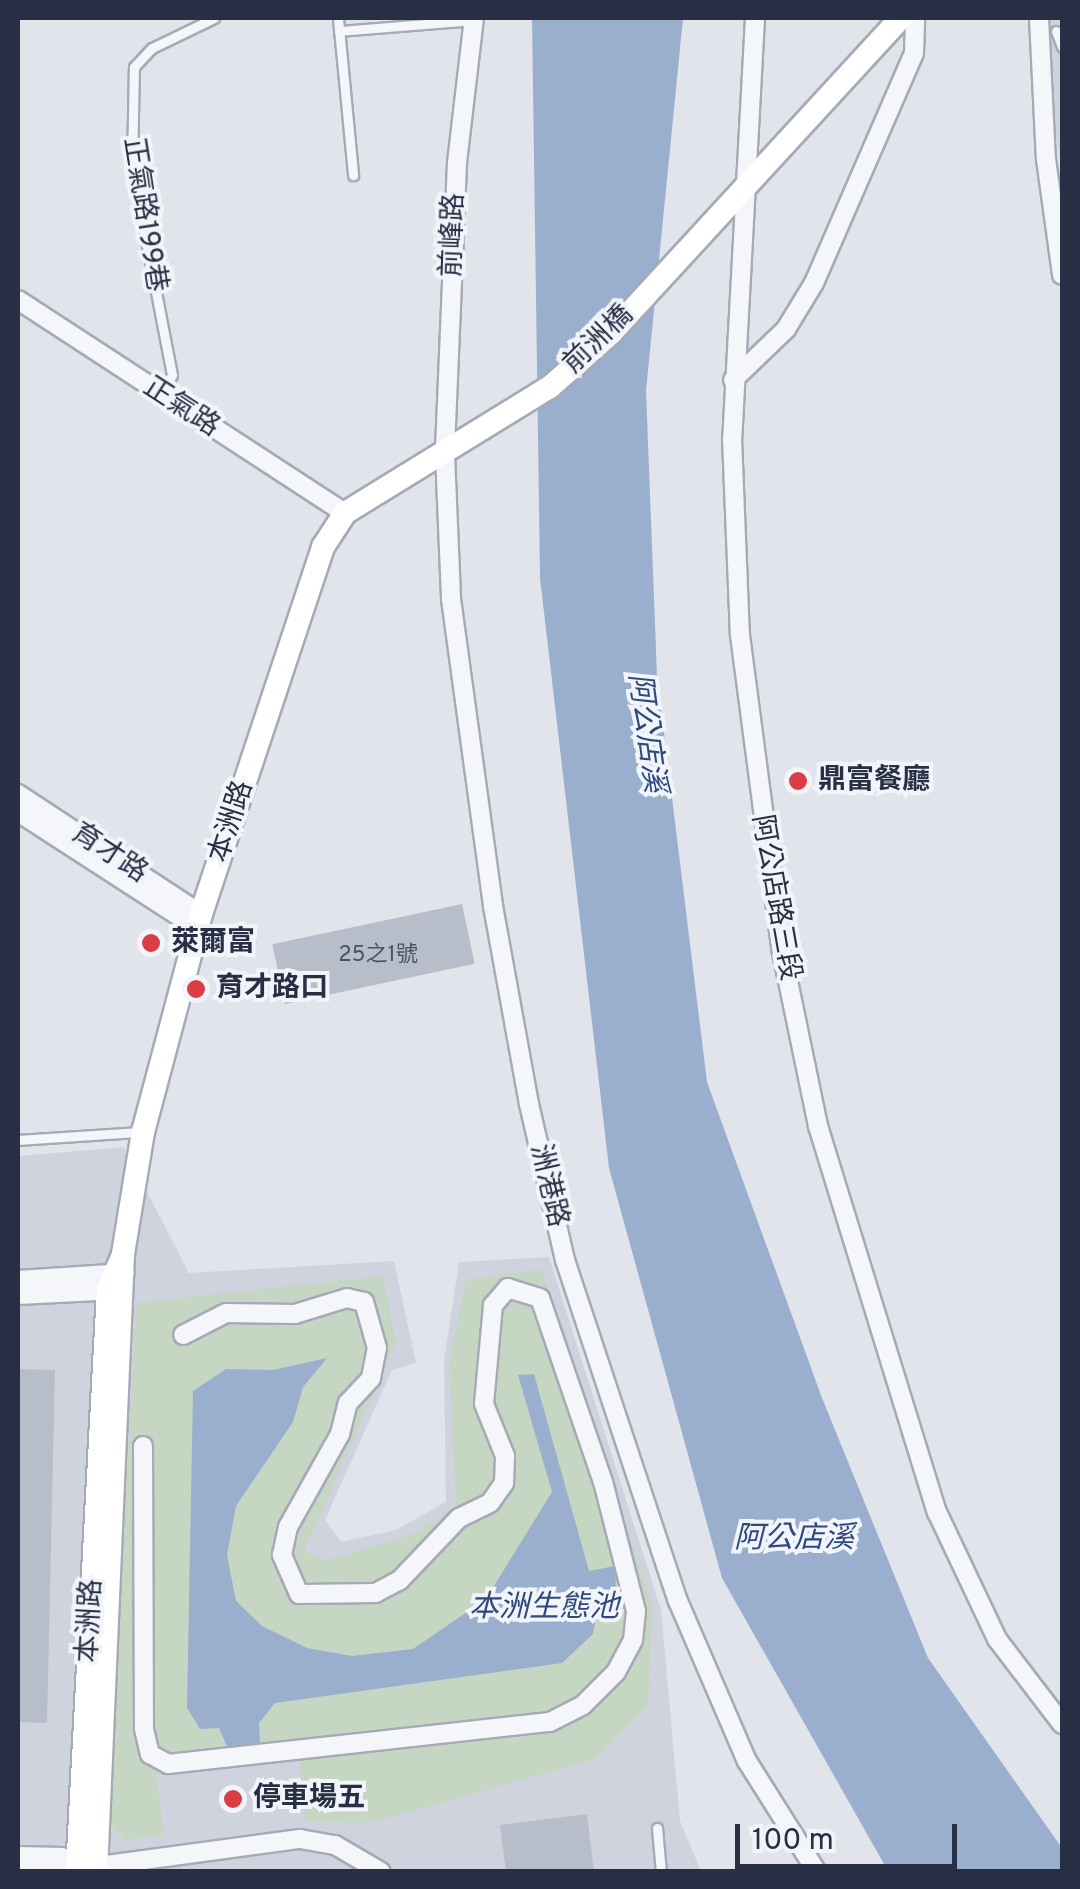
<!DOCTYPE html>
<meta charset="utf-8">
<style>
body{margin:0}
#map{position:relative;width:1080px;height:1889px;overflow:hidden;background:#e1e4eb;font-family:Overpass,"Noto Sans TC",sans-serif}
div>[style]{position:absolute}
.built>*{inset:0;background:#cfd3dd}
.green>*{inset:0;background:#c5d6c2}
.water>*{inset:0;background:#9aaece}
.building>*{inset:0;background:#b8bdca;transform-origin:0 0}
.roads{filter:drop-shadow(2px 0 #a6aab6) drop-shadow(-2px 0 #a6aab6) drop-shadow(0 2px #a6aab6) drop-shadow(0 -2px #a6aab6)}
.lane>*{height:9px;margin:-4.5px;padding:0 4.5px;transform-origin:4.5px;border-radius:4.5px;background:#f5f6f9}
.street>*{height:18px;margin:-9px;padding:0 9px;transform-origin:9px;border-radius:9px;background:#f5f6f9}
.secondary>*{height:22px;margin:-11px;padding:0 11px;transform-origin:11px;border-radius:11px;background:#fff}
.dots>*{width:28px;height:28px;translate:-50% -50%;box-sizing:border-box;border:5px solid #f1f4f8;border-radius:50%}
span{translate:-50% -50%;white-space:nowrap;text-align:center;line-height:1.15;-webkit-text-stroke:8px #f1f4f8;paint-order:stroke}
.number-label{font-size:22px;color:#4c5266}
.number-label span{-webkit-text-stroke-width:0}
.street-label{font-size:28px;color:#282f45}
.poi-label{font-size:28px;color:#282f45;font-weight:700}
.left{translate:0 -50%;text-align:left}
.water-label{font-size:30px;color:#2e497d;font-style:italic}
.frame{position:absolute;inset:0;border:20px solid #282f45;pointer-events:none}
.scale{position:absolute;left:735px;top:1824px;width:222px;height:45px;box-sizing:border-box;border:5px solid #282f45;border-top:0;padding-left:12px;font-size:30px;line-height:35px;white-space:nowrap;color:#282f45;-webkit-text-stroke:8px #f1f4f8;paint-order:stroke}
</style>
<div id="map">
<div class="built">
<i style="clip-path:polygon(1051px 18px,1062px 18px,1062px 171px,1047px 83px)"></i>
<i style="clip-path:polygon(124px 1147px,189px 1273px,394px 1261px,416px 1363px,392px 1370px,325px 1520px,341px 1542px,396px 1530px,446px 1502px,444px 1361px,459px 1262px,549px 1257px,661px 1610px,680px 1821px,701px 1871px,18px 1872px,18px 1156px)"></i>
</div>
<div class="green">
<i style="clip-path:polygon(542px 1269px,652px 1606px,648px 1705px,595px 1759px,370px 1823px,306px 1822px,299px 1758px,156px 1773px,164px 1835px,125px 1840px,109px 1823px,136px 1303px,383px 1276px,396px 1343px,304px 1551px,324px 1561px,412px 1535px,456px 1506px,449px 1363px,466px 1280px)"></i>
</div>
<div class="water">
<i style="clip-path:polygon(532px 18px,683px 18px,646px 391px,657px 676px,707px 1082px,822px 1398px,928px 1658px,1062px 1848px,1062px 1871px,888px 1871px,722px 1578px,609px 1168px,540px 578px)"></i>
<i style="clip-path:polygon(327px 1358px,303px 1387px,293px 1422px,236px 1506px,227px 1555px,236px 1601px,262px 1626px,307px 1648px,352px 1656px,413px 1649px,486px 1599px,552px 1492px,518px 1375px,534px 1374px,589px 1571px,615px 1566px,616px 1590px,599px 1598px,593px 1634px,562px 1663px,275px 1703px,259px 1723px,260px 1745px,228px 1749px,219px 1728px,200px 1729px,187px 1708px,193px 1391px,226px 1369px,273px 1370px)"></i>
</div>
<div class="building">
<i style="left:462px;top:904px;width:61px;height:194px;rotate:78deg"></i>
<i style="clip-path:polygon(18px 1369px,55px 1370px,47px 1723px,18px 1722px)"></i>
<i style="clip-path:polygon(587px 1814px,594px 1872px,506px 1872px,500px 1825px)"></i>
</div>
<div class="roads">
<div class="lane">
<i style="left:338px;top:18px;width:158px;rotate:84.5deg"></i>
<i style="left:339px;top:31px;width:134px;rotate:-4.7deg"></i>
<i style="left:1056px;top:31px;width:17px;rotate:69deg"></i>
<i style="left:162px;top:396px;width:23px;rotate:-65deg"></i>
<i style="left:172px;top:375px;width:211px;rotate:-100.9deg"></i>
<i style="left:132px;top:168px;width:101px;rotate:-88.9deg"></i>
<i style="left:134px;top:67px;width:26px;rotate:-47deg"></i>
<i style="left:152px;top:48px;width:69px;rotate:-25.8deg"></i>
<i style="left:18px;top:1140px;width:122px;rotate:-3.8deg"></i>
<i style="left:657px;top:1828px;width:44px;rotate:84.8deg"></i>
</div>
<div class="street">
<i style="left:474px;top:18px;width:146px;rotate:96.7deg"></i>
<i style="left:457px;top:163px;width:291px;rotate:92.4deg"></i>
<i style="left:445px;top:454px;width:145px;rotate:87.6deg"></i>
<i style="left:451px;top:599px;width:310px;rotate:82.2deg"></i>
<i style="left:493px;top:906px;width:201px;rotate:79.7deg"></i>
<i style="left:529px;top:1104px;width:160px;rotate:77deg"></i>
<i style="left:565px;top:1260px;width:359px;rotate:71.7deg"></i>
<i style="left:678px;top:1601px;width:174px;rotate:66.7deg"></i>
<i style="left:747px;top:1761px;width:131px;rotate:57.8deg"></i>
<i style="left:755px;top:18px;width:421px;rotate:93.1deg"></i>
<i style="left:732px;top:438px;width:197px;rotate:87.7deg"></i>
<i style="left:740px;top:635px;width:320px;rotate:82.5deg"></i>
<i style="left:782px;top:952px;width:178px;rotate:78.3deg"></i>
<i style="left:818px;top:1126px;width:404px;rotate:72.9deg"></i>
<i style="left:937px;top:1512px;width:140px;rotate:64.7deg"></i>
<i style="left:997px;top:1639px;width:107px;rotate:52.6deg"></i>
<i style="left:1039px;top:18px;width:141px;rotate:87.2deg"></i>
<i style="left:1046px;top:159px;width:117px;rotate:82.1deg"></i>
<i style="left:18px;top:300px;width:390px;rotate:33.1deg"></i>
<i style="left:733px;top:380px;width:74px;rotate:-43.9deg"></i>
<i style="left:786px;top:329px;width:54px;rotate:-58.7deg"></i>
<i style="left:814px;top:283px;width:251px;rotate:-66.5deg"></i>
<i style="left:914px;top:53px;width:35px;rotate:-88deg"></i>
<i style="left:18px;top:794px;width:219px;rotate:33.3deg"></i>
<i style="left:18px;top:812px;width:213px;rotate:32.9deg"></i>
<i style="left:18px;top:1280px;width:107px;rotate:-3.7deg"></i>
<i style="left:18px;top:1295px;width:99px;rotate:-2.9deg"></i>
<i style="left:143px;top:1446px;width:283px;rotate:89.8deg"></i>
<i style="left:144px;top:1729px;width:26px;rotate:77deg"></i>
<i style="left:150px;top:1754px;width:21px;rotate:29deg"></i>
<i style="left:168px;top:1764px;width:384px;rotate:-6.3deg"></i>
<i style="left:550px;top:1722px;width:37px;rotate:-27deg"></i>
<i style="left:583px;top:1705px;width:47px;rotate:-45deg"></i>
<i style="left:616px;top:1672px;width:36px;rotate:-62deg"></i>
<i style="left:633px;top:1640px;width:29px;rotate:-84deg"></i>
<i style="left:636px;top:1611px;width:133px;rotate:-104.3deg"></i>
<i style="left:603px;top:1482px;width:194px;rotate:-108.9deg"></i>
<i style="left:540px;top:1298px;width:34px;rotate:-163deg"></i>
<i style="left:508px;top:1288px;width:23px;rotate:131deg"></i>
<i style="left:493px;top:1305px;width:99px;rotate:95.2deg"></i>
<i style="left:484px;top:1404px;width:56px;rotate:68deg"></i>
<i style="left:505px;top:1456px;width:27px;rotate:92deg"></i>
<i style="left:504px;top:1483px;width:24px;rotate:125deg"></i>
<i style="left:490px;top:1503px;width:34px;rotate:154deg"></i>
<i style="left:459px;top:1518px;width:86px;rotate:133.6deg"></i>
<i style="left:400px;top:1580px;width:27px;rotate:152deg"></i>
<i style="left:376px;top:1593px;width:77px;rotate:179.3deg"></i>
<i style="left:299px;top:1594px;width:43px;rotate:-113.6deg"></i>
<i style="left:282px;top:1555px;width:29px;rotate:-78deg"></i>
<i style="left:288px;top:1527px;width:107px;rotate:-60.8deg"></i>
<i style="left:340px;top:1434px;width:32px;rotate:-76deg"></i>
<i style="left:348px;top:1403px;width:34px;rotate:-47deg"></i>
<i style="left:371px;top:1378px;width:31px;rotate:-79deg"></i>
<i style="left:377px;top:1348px;width:48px;rotate:-105.8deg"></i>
<i style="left:364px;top:1302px;width:17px;rotate:-167deg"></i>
<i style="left:347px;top:1298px;width:54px;rotate:162.9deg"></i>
<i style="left:295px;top:1314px;width:69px;rotate:-179.2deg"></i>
<i style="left:226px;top:1313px;width:48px;rotate:152.9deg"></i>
<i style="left:18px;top:1856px;width:44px;rotate:1.3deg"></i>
<i style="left:18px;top:1868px;width:59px;rotate:1deg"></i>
<i style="left:77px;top:1869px;width:225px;rotate:-7.7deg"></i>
<i style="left:300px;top:1839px;width:36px;rotate:10deg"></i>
<i style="left:335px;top:1845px;width:53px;rotate:30.4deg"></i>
</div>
<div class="secondary">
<i style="left:77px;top:1872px;width:583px;rotate:-86.95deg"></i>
<i style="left:108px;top:1290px;width:39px;rotate:-67deg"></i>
<i style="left:96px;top:1872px;width:619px;rotate:-87.5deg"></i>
<i style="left:123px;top:1254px;width:124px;rotate:-80.7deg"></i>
<i style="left:143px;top:1132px;width:226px;rotate:-75.1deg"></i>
<i style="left:201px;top:914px;width:387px;rotate:-71.6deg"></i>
<i style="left:323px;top:547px;width:40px;rotate:-57.1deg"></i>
<i style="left:345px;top:513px;width:241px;rotate:-31.6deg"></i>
<i style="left:550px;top:387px;width:81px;rotate:-41.5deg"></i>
<i style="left:611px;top:333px;width:428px;rotate:-47.4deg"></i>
</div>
</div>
<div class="dots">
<i style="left:798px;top:781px;background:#da3d44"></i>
<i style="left:151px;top:943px;background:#da3d44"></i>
<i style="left:196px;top:989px;background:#da3d44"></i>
<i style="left:233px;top:1799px;background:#da3d44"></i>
</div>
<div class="number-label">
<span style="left:378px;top:956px">25之1號</span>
</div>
<div class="street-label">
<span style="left:144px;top:215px;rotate:81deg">正氣路199巷</span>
<span style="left:454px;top:235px;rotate:-88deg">前峰路</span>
<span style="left:599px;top:340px;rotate:-44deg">前洲橋</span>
<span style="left:181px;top:408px;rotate:33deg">正氣路</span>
<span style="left:232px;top:822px;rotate:-72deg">本洲路</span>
<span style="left:109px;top:854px;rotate:33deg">育才路</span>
<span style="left:775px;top:898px;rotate:80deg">阿公店路三段</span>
<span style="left:548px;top:1186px;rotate:77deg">洲港路</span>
<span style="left:91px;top:1621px;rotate:-87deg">本洲路</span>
</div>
<div class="poi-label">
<span class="left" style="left:818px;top:781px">鼎富餐廳</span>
<span class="left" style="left:171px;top:943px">萊爾富</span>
<span class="left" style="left:216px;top:989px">育才路口</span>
<span class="left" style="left:253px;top:1799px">停車場五</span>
</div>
<div class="water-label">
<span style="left:645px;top:733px;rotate:82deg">阿公店溪</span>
<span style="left:794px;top:1540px">阿公店溪</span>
<span style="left:544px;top:1609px">本洲生態池</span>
</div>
<div class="frame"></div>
<div class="scale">100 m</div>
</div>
